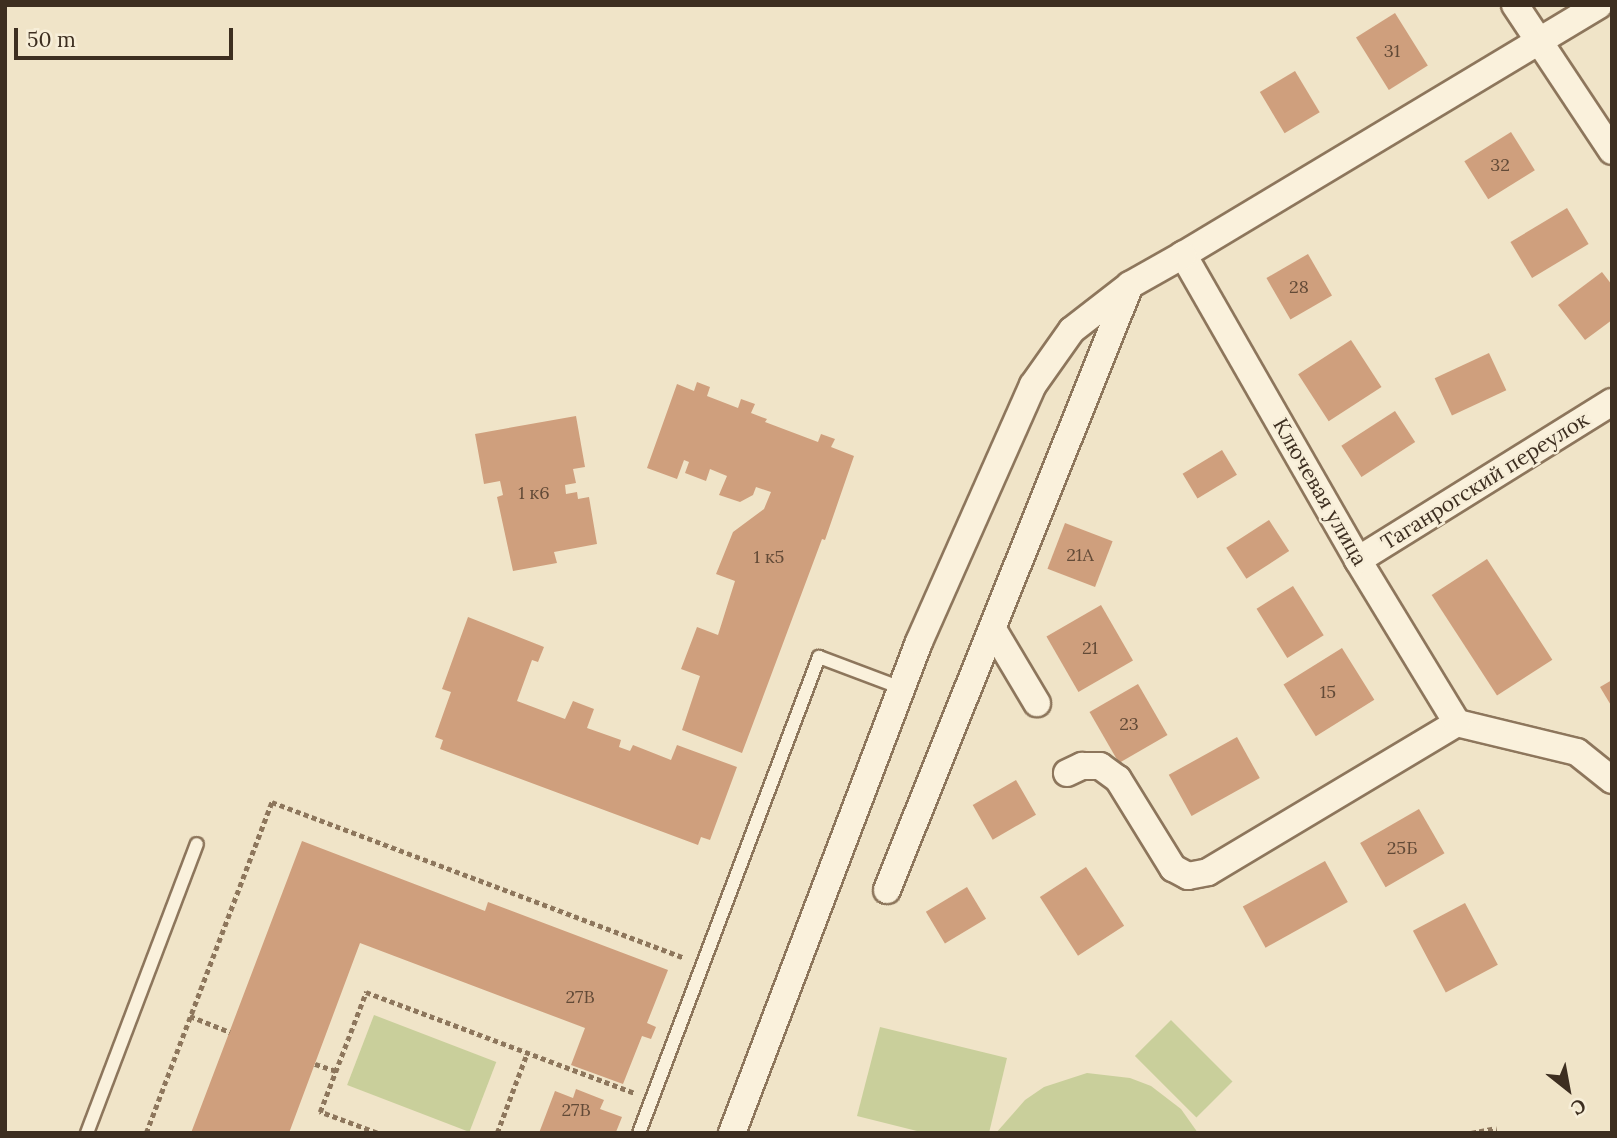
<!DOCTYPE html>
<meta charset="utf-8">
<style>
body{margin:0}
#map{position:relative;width:1617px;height:1138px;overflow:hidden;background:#f0e4c8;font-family:Lora,serif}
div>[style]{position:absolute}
.green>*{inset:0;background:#c9cf9b;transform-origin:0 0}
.building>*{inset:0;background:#cf9f7d;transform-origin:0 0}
.path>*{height:4.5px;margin-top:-2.25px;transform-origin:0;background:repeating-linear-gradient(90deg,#8d765c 0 5px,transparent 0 8.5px)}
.roads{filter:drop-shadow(2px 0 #8d765c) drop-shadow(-2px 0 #8d765c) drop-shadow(0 2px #8d765c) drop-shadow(0 -2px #8d765c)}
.service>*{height:12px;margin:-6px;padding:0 6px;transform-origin:6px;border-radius:6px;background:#faf1dc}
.minor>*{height:26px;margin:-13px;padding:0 13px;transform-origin:13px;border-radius:13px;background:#faf1dc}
span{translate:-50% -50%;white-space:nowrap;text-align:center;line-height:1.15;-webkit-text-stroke:5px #f7eed8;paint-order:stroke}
.number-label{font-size:18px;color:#624a37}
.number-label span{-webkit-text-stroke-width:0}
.street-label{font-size:21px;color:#3d2e20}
.frame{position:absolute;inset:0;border:7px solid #3d2e20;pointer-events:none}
.north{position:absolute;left:1533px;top:1054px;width:70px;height:70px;-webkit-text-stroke:5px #f7eed8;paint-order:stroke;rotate:149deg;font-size:19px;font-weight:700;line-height:28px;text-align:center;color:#3d2e20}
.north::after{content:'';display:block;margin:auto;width:24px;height:32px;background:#3d2e20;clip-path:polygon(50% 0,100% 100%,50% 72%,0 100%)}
.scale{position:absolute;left:14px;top:28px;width:219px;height:32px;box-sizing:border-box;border:4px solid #3d2e20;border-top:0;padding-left:9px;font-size:21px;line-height:24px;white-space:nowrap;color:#3d2e20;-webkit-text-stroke:5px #f7eed8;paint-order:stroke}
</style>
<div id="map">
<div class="green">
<i style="left:374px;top:1015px;width:131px;height:75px;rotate:21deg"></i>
<i style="left:1171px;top:1020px;width:87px;height:51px;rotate:45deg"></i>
<i style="clip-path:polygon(880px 1027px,1007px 1058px,989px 1133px,925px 1133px,857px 1116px)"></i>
<i style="clip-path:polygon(1087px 1073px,1130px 1078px,1151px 1086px,1181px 1109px,1198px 1133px,996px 1133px,1025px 1100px,1044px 1087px)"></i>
</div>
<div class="building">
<i style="left:1395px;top:13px;width:62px;height:46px;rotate:58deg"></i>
<i style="left:1295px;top:71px;width:48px;height:41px;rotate:59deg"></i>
<i style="left:1511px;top:132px;width:45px;height:55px;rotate:58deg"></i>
<i style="left:1567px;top:208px;width:42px;height:66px;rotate:59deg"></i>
<i style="left:1308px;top:254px;width:48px;height:48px;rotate:60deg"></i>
<i style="clip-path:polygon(1602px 272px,1612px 285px,1612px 320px,1585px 340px,1558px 305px)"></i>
<i style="left:1351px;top:340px;width:56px;height:63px;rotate:57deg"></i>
<i style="left:1489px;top:353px;width:41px;height:60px;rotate:65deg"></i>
<i style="clip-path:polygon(697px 382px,710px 387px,707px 396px,738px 408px,741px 399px,755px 404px,751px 413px,767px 419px,765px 422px,818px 442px,821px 434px,835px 439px,831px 447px,854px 456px,825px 540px,822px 539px,742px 753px,682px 730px,700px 676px,681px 669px,697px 627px,718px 635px,735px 581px,716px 574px,733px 532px,764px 509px,771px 492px,756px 487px,753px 495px,740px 502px,719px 495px,727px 476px,710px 469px,706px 481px,685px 473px,689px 462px,684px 460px,677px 479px,647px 468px,677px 384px,694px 391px)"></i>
<i style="left:1395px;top:411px;width:37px;height:64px;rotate:57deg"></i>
<i style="clip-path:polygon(576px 416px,585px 467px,573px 469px,576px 483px,565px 485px,566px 494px,577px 492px,578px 499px,589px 497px,597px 544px,554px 552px,557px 563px,513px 571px,497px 497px,503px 495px,500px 481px,484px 484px,475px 434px)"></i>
<i style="left:1222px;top:450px;width:29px;height:46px;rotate:59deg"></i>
<i style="left:1269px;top:520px;width:37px;height:51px;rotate:57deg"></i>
<i style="left:1065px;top:523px;width:51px;height:49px;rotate:21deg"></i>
<i style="left:1487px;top:559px;width:120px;height:66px;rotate:57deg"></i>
<i style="left:1293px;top:586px;width:58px;height:43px;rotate:58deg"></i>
<i style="left:1101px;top:605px;width:64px;height:63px;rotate:60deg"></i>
<i style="clip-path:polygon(468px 617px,544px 647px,538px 662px,532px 660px,517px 701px,565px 719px,573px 701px,594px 709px,587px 728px,621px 740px,619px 747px,630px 751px,633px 745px,671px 760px,677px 745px,737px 767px,710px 840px,701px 837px,698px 845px,440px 749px,443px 740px,435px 737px,451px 692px,442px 689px)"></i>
<i style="left:1342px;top:648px;width:61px;height:69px;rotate:58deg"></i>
<i style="clip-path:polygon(1612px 680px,1612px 707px,1600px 687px)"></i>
<i style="left:1138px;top:684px;width:59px;height:56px;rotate:60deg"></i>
<i style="left:1237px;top:737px;width:47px;height:78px;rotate:61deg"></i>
<i style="left:1016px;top:780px;width:40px;height:50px;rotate:60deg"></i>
<i style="left:1419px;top:809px;width:51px;height:68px;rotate:60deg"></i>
<i style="clip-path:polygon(302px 841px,485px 911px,488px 902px,668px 970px,647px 1023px,656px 1027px,651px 1039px,642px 1036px,623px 1084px,571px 1065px,585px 1028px,360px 943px,289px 1133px,191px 1133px)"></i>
<i style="left:1325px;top:861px;width:47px;height:94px;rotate:61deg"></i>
<i style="left:1086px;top:867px;width:70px;height:55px;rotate:57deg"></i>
<i style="left:967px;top:887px;width:37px;height:48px;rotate:59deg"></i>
<i style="left:1465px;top:903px;width:70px;height:59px;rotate:62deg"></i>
<i style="clip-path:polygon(576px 1089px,604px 1100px,600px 1109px,622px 1117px,616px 1132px,539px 1133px,555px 1091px,573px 1098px)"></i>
</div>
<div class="path">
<i style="left:190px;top:1016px;width:43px;rotate:21.8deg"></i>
<i style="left:315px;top:1064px;width:22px;rotate:18deg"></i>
<i style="left:146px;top:1133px;width:354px;rotate:-69.2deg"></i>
<i style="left:272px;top:802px;width:441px;rotate:20.7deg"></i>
<i style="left:377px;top:1133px;width:61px;rotate:-159.8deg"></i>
<i style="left:320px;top:1112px;width:129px;rotate:-69deg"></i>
<i style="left:366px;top:992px;width:286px;rotate:20.6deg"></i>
<i style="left:497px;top:1133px;width:85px;rotate:-69.4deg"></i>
<i style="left:1471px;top:1133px;width:26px;rotate:-11deg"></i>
</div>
<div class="roads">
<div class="service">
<i style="left:87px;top:1133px;width:309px;rotate:-69.2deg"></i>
<i style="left:639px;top:1133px;width:509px;rotate:-69.29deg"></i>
<i style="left:819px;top:657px;width:88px;rotate:20.7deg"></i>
</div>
<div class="minor">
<i style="left:1515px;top:5px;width:175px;rotate:56.4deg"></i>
<i style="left:1358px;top:560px;width:299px;rotate:-31.9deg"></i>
<i style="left:994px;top:631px;width:84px;rotate:59.2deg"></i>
<i style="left:1457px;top:723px;width:123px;rotate:13.6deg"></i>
<i style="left:1577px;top:752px;width:45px;rotate:38.7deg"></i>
<i style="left:1067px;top:773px;width:17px;rotate:-25deg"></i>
<i style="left:1082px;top:766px;width:18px"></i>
<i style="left:1100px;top:766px;width:22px;rotate:36deg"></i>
<i style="left:1118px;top:779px;width:105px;rotate:58.3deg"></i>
<i style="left:1173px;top:868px;width:17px;rotate:28deg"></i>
<i style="left:1188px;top:876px;width:20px;rotate:-11deg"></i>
<i style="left:1208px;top:872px;width:290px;rotate:-30.9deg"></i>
<i style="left:1457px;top:723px;width:191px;rotate:-121.3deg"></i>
<i style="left:1358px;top:560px;width:352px;rotate:-119.8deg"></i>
<i style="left:1183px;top:255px;width:485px;rotate:-31deg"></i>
<i style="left:887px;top:890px;width:652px;rotate:-68.12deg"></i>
<i style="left:1130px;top:285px;width:61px;rotate:-29.5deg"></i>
<i style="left:732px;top:1133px;width:525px;rotate:-69.15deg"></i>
<i style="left:919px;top:642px;width:281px;rotate:-66.1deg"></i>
<i style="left:1033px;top:385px;width:67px;rotate:-54.7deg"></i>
<i style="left:1072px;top:330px;width:73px;rotate:-37.8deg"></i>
</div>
</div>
<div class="number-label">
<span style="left:1392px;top:51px">31</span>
<span style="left:1500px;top:165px">32</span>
<span style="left:1299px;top:287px">28</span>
<span style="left:534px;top:493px">1 к6</span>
<span style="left:1080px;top:555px">21А</span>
<span style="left:769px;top:557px">1 к5</span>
<span style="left:1090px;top:648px">21</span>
<span style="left:1328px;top:692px">15</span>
<span style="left:1129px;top:724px">23</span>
<span style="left:1402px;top:848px">25Б</span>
<span style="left:580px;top:997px">27В</span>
<span style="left:576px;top:1110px">27В</span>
</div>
<div class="street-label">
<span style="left:1485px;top:481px;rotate:-32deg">Таганрогский переулок</span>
<span style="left:1320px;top:492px;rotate:60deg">Ключевая улица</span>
</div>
<div class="frame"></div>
<div class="north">С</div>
<div class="scale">50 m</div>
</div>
